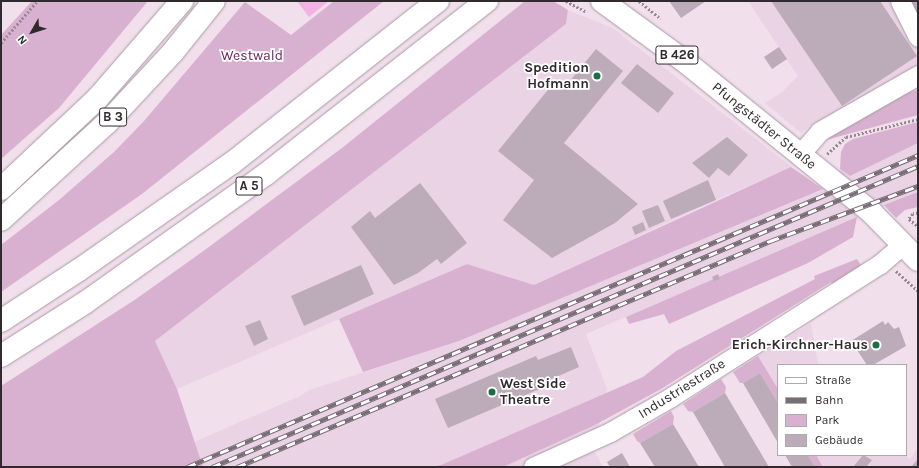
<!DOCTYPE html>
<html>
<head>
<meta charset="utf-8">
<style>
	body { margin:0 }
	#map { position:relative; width:919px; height:468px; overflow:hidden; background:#f1dfec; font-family:Karla,sans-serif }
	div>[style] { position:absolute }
	.built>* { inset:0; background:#ebd3e6 }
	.green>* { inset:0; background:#d9b1d0 }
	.water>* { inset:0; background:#f2b2e4 }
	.building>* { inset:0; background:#bcabb8 }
	.path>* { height:2.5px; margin-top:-1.25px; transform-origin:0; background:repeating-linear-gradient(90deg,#948891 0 2px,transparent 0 4px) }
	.roads { filter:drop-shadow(0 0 1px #a999a5) drop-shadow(0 0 1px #a999a5) }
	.minor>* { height:19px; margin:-9.5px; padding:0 9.5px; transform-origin:9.5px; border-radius:9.5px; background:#fff }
	.major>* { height:22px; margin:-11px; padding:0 11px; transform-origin:11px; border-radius:11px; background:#fff }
	.highway>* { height:22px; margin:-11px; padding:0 11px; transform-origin:11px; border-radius:11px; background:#fff }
	.rail>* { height:4.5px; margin-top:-2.25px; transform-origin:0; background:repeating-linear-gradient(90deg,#fff 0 9px,#786d75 0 18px); box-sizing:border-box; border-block:1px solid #786d75 }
	.dots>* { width:11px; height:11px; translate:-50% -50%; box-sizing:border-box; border:2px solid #fff; border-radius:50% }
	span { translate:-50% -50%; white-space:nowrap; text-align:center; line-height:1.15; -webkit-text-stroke:3.5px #fff; paint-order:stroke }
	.shield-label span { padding:1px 3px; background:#fff; border:1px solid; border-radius:3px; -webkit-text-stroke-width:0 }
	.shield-label { font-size:13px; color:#302a2f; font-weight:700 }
	.park-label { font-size:14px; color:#681f5d }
	.poi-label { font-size:14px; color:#302a2f; font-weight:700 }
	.right { translate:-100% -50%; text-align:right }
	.left { translate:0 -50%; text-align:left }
	.street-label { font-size:14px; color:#302a2f }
	.frame { position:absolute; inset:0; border:2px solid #302a2f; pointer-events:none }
	.legend { position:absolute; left:777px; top:364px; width:130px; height:92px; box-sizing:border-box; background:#fff; border:1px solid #acaaac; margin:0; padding:5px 7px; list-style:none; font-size:12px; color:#302a2f }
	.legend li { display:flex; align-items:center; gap:8px; height:20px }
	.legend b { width:20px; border:1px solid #acaaac }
	.north { position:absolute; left:12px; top:12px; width:40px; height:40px; -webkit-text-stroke:3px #fff; paint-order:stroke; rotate:231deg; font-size:11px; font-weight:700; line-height:16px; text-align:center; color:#302a2f }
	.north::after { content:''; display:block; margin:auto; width:14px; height:18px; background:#302a2f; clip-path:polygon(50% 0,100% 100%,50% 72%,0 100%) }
</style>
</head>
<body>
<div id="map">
	<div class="built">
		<div style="clip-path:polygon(748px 1px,918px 1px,918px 90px,896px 96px,824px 134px,813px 124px,801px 133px,765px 103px,781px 93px,798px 76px)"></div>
		<div style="clip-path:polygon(568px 10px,613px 28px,792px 167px,716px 200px,534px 285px,467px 264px,177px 389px,155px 341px,566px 24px)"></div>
		<div style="clip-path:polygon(918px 143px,918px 192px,586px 334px,607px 389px,594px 451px,603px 467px,203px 467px,194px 442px,300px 396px,309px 390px,459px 341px,823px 189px,840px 169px,850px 176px)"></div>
		<div style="clip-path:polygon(811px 323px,818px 365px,778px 365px,778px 389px,758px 356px)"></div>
		<div style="clip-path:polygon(918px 448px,918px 467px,823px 467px,816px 455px,905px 455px,910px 459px)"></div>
	</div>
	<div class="green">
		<div style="clip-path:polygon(32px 1px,148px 1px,59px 108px,1px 159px,1px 35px)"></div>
		<div style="clip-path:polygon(334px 1px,384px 1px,142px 194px,1px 292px,1px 245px,59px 200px,114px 152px,144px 121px,245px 2px,291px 35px)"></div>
		<div style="clip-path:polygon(525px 1px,553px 1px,568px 10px,566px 24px,155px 341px,177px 389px,203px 467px,1px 467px,1px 386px,136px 299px,202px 252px,342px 148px)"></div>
		<div style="clip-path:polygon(918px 90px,918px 115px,826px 140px,824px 134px,896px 96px)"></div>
		<div style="clip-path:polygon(918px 122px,918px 143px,850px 176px,840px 169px,841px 152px,845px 144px,853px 139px)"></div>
		<div style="clip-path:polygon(791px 167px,823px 189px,459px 341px,363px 372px,339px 319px,467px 264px,534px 285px)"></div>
		<div style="clip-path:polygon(918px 192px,918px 207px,905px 210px,896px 218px,884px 205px)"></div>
		<div style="clip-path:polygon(857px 217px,853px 237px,808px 263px,669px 324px,664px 314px,629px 324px,626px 317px)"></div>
		<div style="clip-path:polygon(857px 259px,862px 267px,834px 286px,831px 282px,661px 389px,595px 425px,503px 467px,432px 467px,441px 465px,643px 377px,676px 351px,815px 279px,814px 276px)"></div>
		<div style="clip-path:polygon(758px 356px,778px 389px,778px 403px,760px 373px,743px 383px,740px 383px,733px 372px)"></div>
		<div style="clip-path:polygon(721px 379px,726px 387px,725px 393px,693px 412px,688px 411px,683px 404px)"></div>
		<div style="clip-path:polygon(671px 411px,674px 417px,673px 424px,640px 443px,637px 441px,633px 434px)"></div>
		<div style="clip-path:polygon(808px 455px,816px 455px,823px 467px,815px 467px)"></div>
	</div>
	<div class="water">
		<div style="clip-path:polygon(297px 1px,329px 1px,309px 17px)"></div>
	</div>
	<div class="building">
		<div style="clip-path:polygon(669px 1px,706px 1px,681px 18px)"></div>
		<div style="clip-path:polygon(771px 1px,880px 1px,917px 56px,842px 106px)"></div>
		<div style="clip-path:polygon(907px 1px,918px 1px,918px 23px)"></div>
		<div style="clip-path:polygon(779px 47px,787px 59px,772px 69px,764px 57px)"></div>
		<div style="clip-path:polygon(596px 49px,623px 71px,564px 143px,638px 204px,615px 223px,552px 258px,503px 220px,534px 180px,498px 151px,556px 80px,565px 87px)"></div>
		<div style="clip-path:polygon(637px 64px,674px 93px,658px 113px,621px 83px)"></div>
		<div style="clip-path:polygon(727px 137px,748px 155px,729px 176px,718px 168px,709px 178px,692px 163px)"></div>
		<div style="clip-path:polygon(708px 180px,716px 200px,671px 219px,663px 201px)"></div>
		<div style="clip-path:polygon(420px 183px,467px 243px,441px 264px,437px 259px,418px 273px,394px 285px,351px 227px,370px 211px,375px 218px)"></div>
		<div style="clip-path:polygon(658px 205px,665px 221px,649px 228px,642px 211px)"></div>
		<div style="clip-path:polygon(643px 222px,646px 230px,635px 235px,632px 227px)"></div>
		<div style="clip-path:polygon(361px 265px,374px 294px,304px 326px,291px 296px)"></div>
		<div style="clip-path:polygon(718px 274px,720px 279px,714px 281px,712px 277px)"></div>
		<div style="clip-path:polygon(260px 320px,268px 339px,254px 346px,245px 326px)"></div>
		<div style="clip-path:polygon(883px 321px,885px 325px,888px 322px,894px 329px,899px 327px,906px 346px,873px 365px,867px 365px,851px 341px)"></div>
		<div style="clip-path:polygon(571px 347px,579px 367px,547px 381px,549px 385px,448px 428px,435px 399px,536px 356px,538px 360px)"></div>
		<div style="clip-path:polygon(760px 373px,778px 403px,778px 443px,743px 383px)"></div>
		<div style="clip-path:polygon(725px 393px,769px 467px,725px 467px,693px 412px)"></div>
		<div style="clip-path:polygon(673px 424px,699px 467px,655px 467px,640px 443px)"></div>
		<div style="clip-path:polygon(622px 453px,630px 467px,610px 467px,607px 462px)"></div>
		<div style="clip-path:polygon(785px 455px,808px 455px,815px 467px,792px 467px)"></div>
		<div style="clip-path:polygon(863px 455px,872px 460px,866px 467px,853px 467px)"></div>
		<div style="clip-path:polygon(918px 459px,918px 467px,911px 467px)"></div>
	</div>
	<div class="path">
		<div style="left:566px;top:1px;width:24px;rotate:28deg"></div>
		<div style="left:639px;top:1px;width:28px;rotate:39deg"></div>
		<div style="left:1px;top:43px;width:55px;rotate:-49.4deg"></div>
		<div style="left:827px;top:154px;width:25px;rotate:-42deg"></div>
		<div style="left:846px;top:137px;width:74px;rotate:-14deg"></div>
		<div style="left:918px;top:213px;width:5px;rotate:169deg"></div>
		<div style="left:913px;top:214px;width:6px;rotate:129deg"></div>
		<div style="left:909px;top:219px;width:11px;rotate:38deg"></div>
		<div style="left:896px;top:271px;width:30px;rotate:42deg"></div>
	</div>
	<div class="roads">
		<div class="minor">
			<div style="left:900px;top:1px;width:40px;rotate:63.4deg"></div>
			<div style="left:800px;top:154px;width:30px;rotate:-49deg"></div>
			<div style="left:820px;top:131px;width:113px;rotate:-29.7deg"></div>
			<div style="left:533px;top:467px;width:85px;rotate:-24.4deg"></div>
			<div style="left:610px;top:432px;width:70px;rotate:-29.8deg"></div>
			<div style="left:671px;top:397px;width:248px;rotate:-32.5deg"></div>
			<div style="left:880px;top:264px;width:30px;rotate:-41deg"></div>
		</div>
		<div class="major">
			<div style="left:602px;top:1px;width:105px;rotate:36.1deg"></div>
			<div style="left:687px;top:63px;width:237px;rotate:39deg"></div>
			<div style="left:871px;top:212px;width:67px;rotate:45.6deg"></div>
			<div style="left:1px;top:189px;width:132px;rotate:-43.2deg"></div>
			<div style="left:97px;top:99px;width:130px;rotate:-49.1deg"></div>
			<div style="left:1px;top:220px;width:144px;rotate:-42.5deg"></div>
			<div style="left:107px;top:123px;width:97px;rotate:-47.1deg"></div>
			<div style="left:173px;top:52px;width:65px;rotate:-51.2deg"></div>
		</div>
		<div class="highway">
			<div style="left:1px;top:321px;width:93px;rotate:-33.2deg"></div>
			<div style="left:79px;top:270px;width:187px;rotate:-35deg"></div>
			<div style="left:232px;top:163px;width:262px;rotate:-38.2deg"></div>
			<div style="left:1px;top:356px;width:101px;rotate:-32.4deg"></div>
			<div style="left:86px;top:302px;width:221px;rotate:-35.4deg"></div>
			<div style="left:266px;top:174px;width:281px;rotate:-38.1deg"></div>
		</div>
	</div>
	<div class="rail">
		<div style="left:187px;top:467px;width:795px;rotate:-23.11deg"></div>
		<div style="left:212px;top:467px;width:767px;rotate:-23.09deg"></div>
		<div style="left:237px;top:467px;width:579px;rotate:-22.98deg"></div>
		<div style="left:770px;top:241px;width:158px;rotate:-20.4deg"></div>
	</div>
	<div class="dots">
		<div style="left:597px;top:76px;background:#1a6e40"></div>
		<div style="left:876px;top:345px;background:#1a6e40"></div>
		<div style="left:492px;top:392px;background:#1a6e40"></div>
	</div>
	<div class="shield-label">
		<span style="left:677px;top:55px">B 426</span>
		<span style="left:113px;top:117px">B 3</span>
		<span style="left:249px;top:186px">A 5</span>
	</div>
	<div class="park-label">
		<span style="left:252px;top:56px">Westwald</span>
	</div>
	<div class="poi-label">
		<span class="right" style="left:589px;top:76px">Spedition<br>Hofmann</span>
		<span class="right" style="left:868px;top:345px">Erich-Kirchner-Haus</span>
		<span class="left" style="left:500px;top:392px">West Side<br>Theatre</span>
	</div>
	<div class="street-label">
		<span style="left:764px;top:126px;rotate:39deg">Pfungstädter Straße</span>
		<span style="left:682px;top:389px;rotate:-32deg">Industriestraße</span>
	</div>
	<div class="frame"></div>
	<ul class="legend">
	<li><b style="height:5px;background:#fff"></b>Straße</li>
	<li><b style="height:5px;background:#786d75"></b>Bahn</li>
	<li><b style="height:11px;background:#d9b1d0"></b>Park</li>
	<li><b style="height:11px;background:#bcabb8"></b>Gebäude</li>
	</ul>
	<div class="north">N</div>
</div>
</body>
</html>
